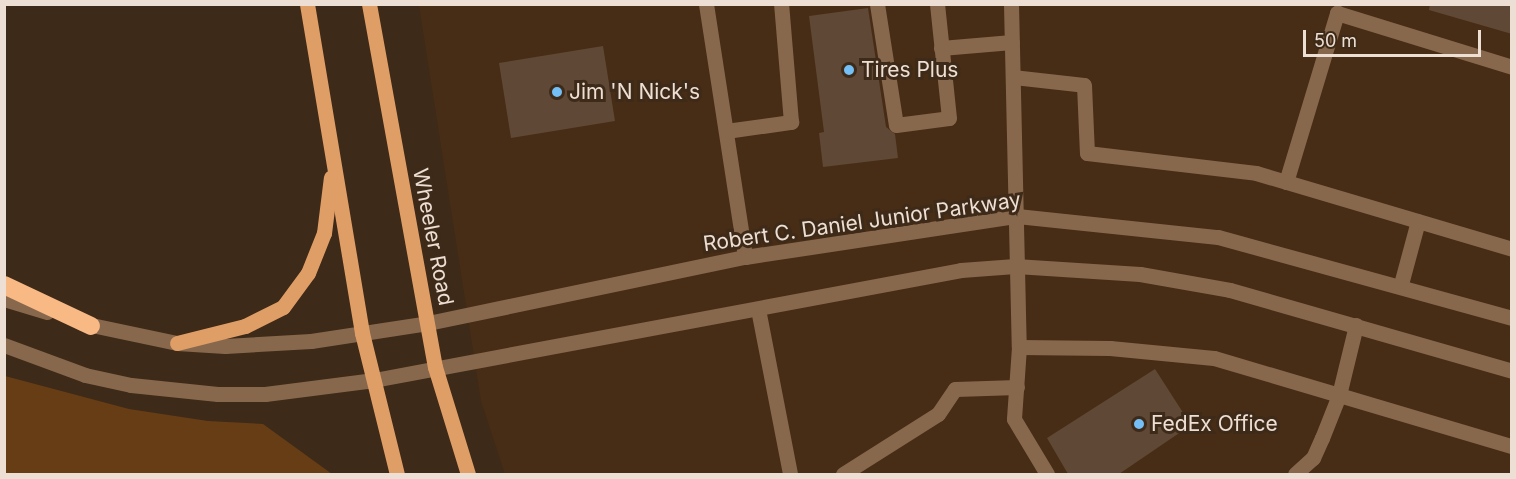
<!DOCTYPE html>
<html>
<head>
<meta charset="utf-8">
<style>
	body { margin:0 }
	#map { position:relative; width:1516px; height:479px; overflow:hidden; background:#3e2a18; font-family:Inter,sans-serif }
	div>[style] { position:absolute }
	.built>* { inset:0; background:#472d16 }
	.green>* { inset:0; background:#673d15 }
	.building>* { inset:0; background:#5f4836 }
	.minor>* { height:15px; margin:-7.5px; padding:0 7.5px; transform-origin:7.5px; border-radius:7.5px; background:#88684d }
	.major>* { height:15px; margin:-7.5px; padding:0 7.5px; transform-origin:7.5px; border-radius:7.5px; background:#e09e67 }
	.highway>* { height:18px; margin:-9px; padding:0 9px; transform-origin:9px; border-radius:9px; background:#f8b984 }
	.dots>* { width:16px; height:16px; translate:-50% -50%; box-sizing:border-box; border:3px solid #3e2a18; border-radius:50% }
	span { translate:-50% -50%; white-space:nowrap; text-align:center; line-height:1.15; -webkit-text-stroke:6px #3e2a18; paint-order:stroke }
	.poi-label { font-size:21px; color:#eddfd4 }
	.left { translate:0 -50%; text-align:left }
	.street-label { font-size:21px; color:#eddfd4 }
	.frame { position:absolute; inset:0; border:6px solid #eddfd4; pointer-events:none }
	.scale { position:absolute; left:1303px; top:30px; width:178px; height:27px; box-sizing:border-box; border:3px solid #eddfd4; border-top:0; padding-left:8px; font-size:18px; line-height:21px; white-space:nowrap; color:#eddfd4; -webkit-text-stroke:4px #3e2a18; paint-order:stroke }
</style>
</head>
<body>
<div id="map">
	<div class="built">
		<div style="clip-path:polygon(419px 5px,1511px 5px,1511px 474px,505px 474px,481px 401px)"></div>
	</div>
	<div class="green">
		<div style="clip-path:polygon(5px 376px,129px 409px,208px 421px,263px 424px,332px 474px,5px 474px)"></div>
	</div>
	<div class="building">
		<div style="clip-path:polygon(1430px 4px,1512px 4px,1512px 34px,1429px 10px)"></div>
		<div style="clip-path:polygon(868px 8px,886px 127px,895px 134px,898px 158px,823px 167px,819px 133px,824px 132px,809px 16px)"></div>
		<div style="clip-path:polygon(603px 46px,615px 121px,511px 138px,499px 63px)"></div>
		<div style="clip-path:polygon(1155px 369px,1191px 425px,1119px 474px,1068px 474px,1047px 438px)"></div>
	</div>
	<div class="minor">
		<div style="left:706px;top:4px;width:256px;rotate:81.2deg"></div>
		<div style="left:877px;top:4px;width:122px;rotate:81.1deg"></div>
		<div style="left:896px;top:125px;width:53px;rotate:-7.5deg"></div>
		<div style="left:949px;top:118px;width:115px;rotate:-96deg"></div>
		<div style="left:1011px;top:4px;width:343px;rotate:88.7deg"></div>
		<div style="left:1019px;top:347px;width:72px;rotate:94deg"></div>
		<div style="left:1014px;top:419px;width:64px;rotate:59deg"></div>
		<div style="left:941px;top:48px;width:71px;rotate:-4.8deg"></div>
		<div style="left:1013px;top:77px;width:71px;rotate:6.4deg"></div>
		<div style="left:1084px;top:85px;width:68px;rotate:87.5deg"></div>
		<div style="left:1087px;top:153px;width:170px;rotate:6.7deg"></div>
		<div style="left:1256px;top:173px;width:267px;rotate:16.5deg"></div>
		<div style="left:726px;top:131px;width:66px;rotate:-7.9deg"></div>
		<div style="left:791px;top:122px;width:118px;rotate:-94.8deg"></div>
		<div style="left:1286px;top:182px;width:177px;rotate:-73.2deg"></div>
		<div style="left:1337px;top:13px;width:183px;rotate:17.1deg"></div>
		<div style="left:1401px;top:284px;width:65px;rotate:-74.9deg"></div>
		<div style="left:4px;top:299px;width:45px;rotate:16.8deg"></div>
		<div style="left:758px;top:309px;width:168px;rotate:79deg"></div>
		<div style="left:82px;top:323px;width:97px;rotate:11.9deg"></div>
		<div style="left:177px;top:343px;width:48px;rotate:3.6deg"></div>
		<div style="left:225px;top:346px;width:86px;rotate:-3.3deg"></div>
		<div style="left:311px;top:341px;width:118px;rotate:-8.7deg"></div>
		<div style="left:428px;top:323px;width:324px;rotate:-11.8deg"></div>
		<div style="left:745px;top:257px;width:275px;rotate:-8.6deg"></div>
		<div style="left:1017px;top:216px;width:202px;rotate:6deg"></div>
		<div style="left:1218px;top:237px;width:305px;rotate:15.4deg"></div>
		<div style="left:4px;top:345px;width:86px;rotate:20.3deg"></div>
		<div style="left:85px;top:375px;width:47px;rotate:12.3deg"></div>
		<div style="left:131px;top:385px;width:87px;rotate:5.9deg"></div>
		<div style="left:218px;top:394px;width:47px"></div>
		<div style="left:265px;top:394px;width:110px;rotate:-7.3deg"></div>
		<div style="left:374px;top:380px;width:597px;rotate:-10.61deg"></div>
		<div style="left:961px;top:270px;width:54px;rotate:-4.2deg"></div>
		<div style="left:1015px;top:266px;width:125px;rotate:3.7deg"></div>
		<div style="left:1140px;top:274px;width:91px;rotate:10.1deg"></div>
		<div style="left:1230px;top:290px;width:293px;rotate:16deg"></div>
		<div style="left:1019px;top:347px;width:91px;rotate:0.6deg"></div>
		<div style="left:1110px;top:348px;width:104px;rotate:5.5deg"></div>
		<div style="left:1214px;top:358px;width:311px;rotate:16.5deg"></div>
		<div style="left:843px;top:474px;width:112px;rotate:-32.3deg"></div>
		<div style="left:938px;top:414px;width:30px;rotate:-56deg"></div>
		<div style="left:955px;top:389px;width:62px;rotate:-1.8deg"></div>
		<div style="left:1295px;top:474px;width:24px;rotate:-42deg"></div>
		<div style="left:1313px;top:458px;width:22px;rotate:-66deg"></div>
		<div style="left:1322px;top:438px;width:46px;rotate:-68.4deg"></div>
		<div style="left:1339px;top:395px;width:72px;rotate:-76.3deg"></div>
	</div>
	<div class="major">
		<div style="left:307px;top:4px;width:334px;rotate:80.5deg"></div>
		<div style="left:362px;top:333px;width:145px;rotate:76.1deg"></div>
		<div style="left:369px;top:4px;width:369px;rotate:79.7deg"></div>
		<div style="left:435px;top:367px;width:112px;rotate:72.9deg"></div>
		<div style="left:177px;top:343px;width:70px;rotate:-14deg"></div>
		<div style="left:245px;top:326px;width:42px;rotate:-26.6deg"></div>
		<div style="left:283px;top:307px;width:42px;rotate:-53.7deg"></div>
		<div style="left:308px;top:273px;width:43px;rotate:-68.2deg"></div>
		<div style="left:324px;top:233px;width:56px;rotate:-82.9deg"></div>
	</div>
	<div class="highway">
		<div style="left:4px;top:285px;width:96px;rotate:25.2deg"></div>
	</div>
	<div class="dots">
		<div style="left:849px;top:70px;background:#74c0f6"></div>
		<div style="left:557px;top:92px;background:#74c0f6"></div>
		<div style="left:1139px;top:424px;background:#74c0f6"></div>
	</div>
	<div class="poi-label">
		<span class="left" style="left:861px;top:70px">Tires Plus</span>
		<span class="left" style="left:569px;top:92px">Jim 'N Nick's</span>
		<span class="left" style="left:1151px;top:424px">FedEx Office</span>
	</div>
	<div class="street-label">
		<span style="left:862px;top:222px;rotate:-8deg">Robert C. Daniel Junior Parkway</span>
		<span style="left:433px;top:237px;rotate:79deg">Wheeler Road</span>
	</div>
	<div class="frame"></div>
	<div class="scale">50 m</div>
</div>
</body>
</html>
